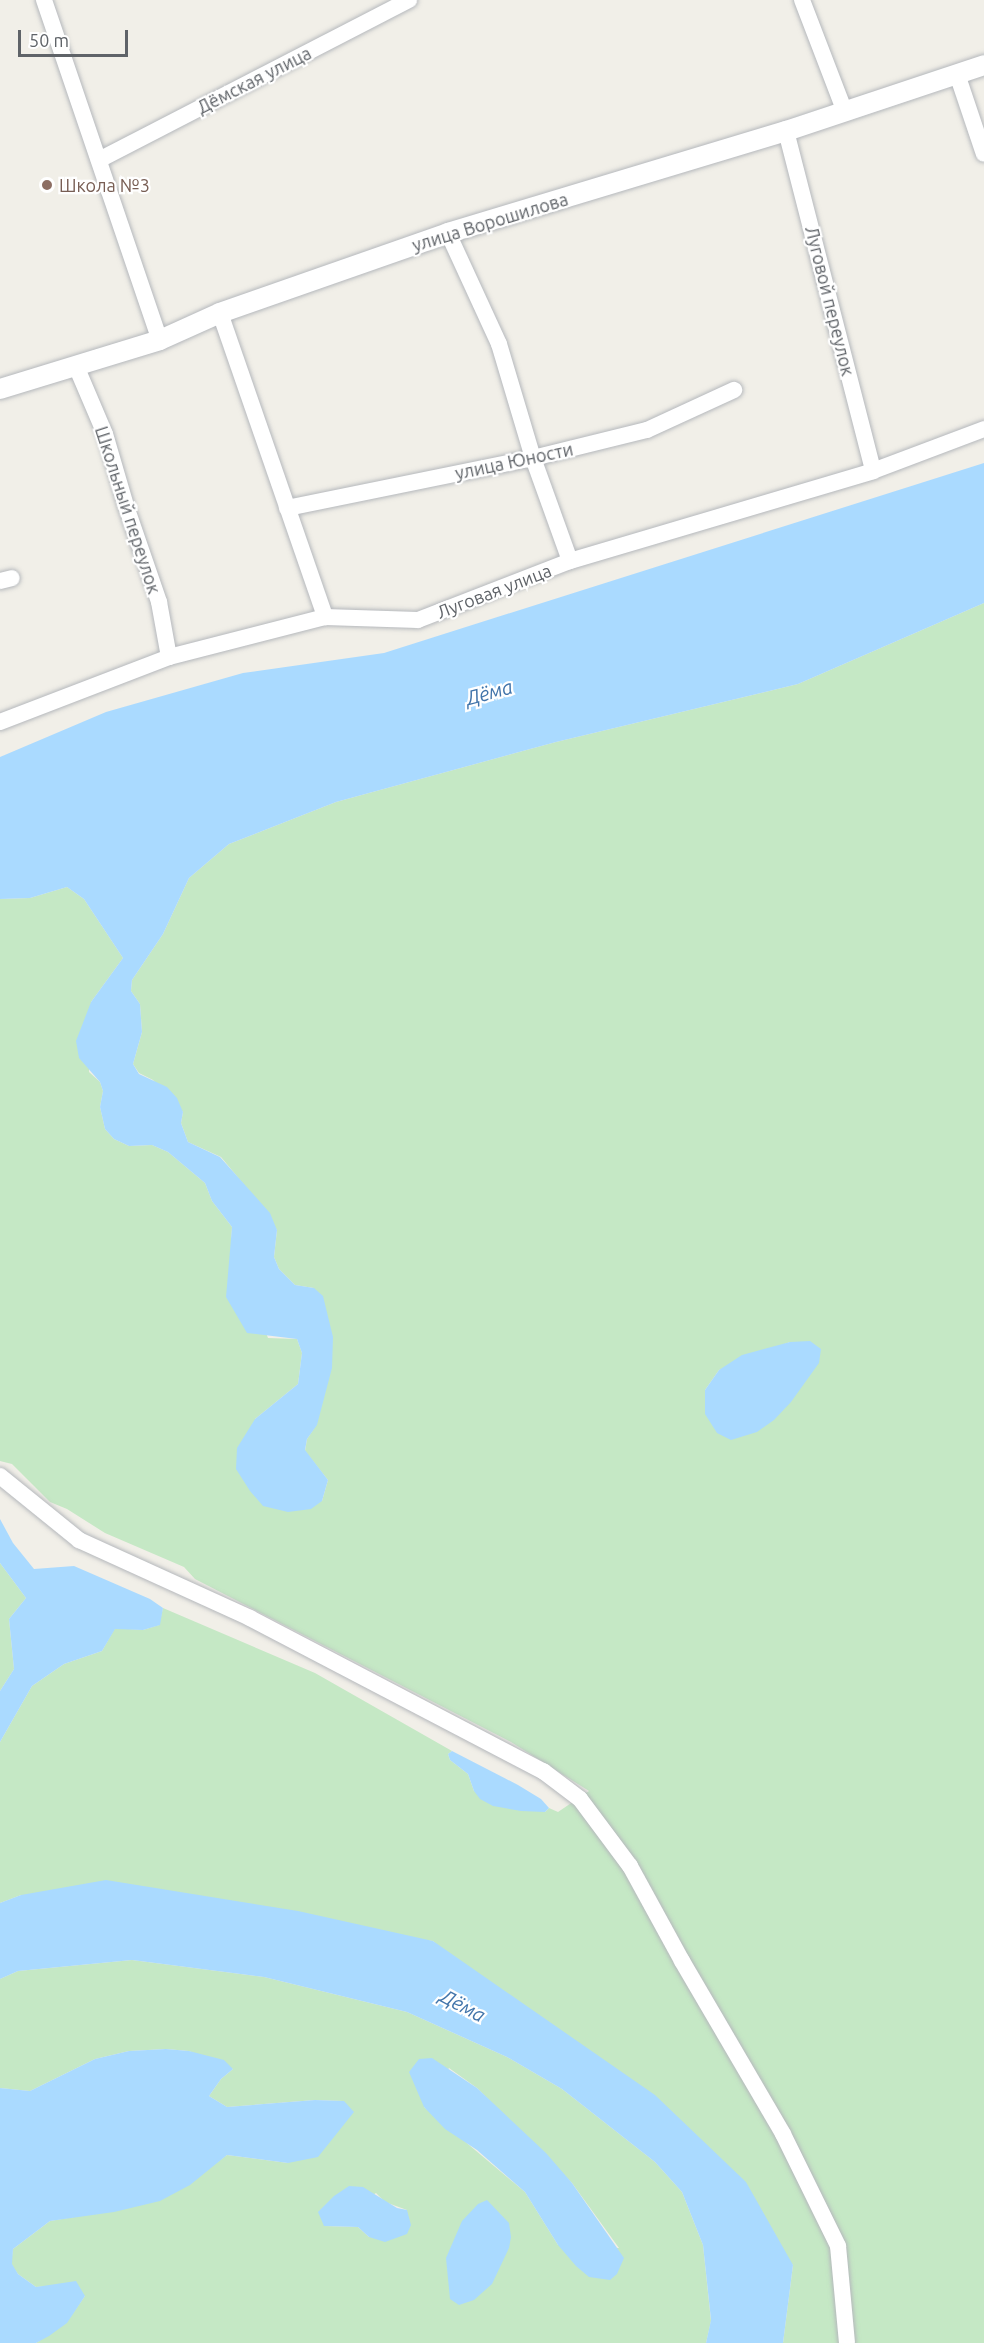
<!DOCTYPE html>
<html>
<head>
<meta charset="utf-8">
<style>
	body { margin:0 }
	#map { position:relative; width:984px; height:2343px; overflow:hidden; background:#f1efe8; font-family:Ubuntu,sans-serif }
	div>[style] { position:absolute }
	.green>* { inset:0; background:#c5e8c5 }
	.water>* { inset:0; background:#aadaff }
	.roads { filter:drop-shadow(0 0 2px #b5b8bc) drop-shadow(0 0 2px #b5b8bc) }
	.minor>* { height:16px; margin:-8px; padding:0 8px; transform-origin:8px; border-radius:8px; background:#fff }
	.tertiary>* { height:20px; margin:-10px; padding:0 10px; transform-origin:10px; border-radius:10px; background:#fff }
	.dots>* { width:16px; height:16px; translate:-50% -50%; box-sizing:border-box; border:3px solid #fff; border-radius:50% }
	span { translate:-50% -50%; white-space:nowrap; text-align:center; line-height:1.15; -webkit-text-stroke:4.5px #fff; paint-order:stroke }
	.street-label { font-size:18px; color:#5f6368 }
	.education-label { font-size:18px; color:#785e54 }
	.left { translate:0 -50%; text-align:left }
	.water-label { font-size:20px; color:#4174aa; font-style:italic }
	.scale { position:absolute; left:18px; top:30px; width:110px; height:27px; box-sizing:border-box; border:3px solid #5f6368; border-top:0; padding-left:8px; font-size:18px; line-height:21px; white-space:nowrap; color:#5f6368; -webkit-text-stroke:4px #fff; paint-order:stroke }
</style>
</head>
<body>
<div id="map">
	<div class="green">
		<div style="clip-path:polygon(evenodd,984px 603px,984px 2343px,783px 2343px,793px 2265px,433px 1941px,21px 1895px,0 1903px,0 1742px,32px 1686px,64px 1664px,102px 1651px,115px 1628px,143px 1630px,159px 1625px,163px 1608px,315px 1673px,452px 1751px,448px 1754px,450px 1760px,468px 1774px,474px 1791px,545px 1812px,549px 1808px,558px 1812px,589px 1791px,511px 1742px,195px 1579px,184px 1567px,105px 1533px,67px 1509px,50px 1502px,12px 1464px,0 1461px,0 899px,30px 898px,67px 887px,84px 899px,123px 958px,91px 1002px,89px 1072px,100px 1082px,103px 1091px,100px 1107px,105px 1129px,114px 1139px,129px 1146px,152px 1145px,168px 1152px,205px 1183px,212px 1201px,232px 1227px,231px 1242px,268px 1338px,297px 1339px,302px 1353px,298px 1384px,255px 1419px,322px 1501px,328px 1480px,305px 1451px,307px 1439px,317px 1424px,314px 1288px,295px 1285px,279px 1269px,274px 1257px,277px 1230px,255px 1198px,221px 1157px,188px 1142px,181px 1123px,183px 1112px,153px 1080px,139px 1073px,133px 1064px,142px 1032px,140px 1004px,131px 991px,132px 980px,163px 934px,189px 878px,229px 844px,336px 802px,556px 742px,798px 684px,984px 603px,790px 1342px,705px 1414px,705px 1390px,719px 1370px,790px 1342px)"></div>
		<div style="clip-path:polygon(0 1563px,26px 1598px,9px 1619px,14px 1669px,0 1691px)"></div>
		<div style="clip-path:polygon(evenodd,132px 1960px,264px 1977px,407px 2012px,507px 2057px,562px 2089px,655px 2162px,682px 2192px,703px 2245px,711px 2321px,706px 2343px,36px 2343px,66px 2323px,85px 2296px,49px 2286px,36px 2287px,18px 2274px,11px 2264px,13px 2249px,50px 2221px,74px 2217px,212px 2166px,227px 2155px,288px 2163px,343px 2101px,315px 2100px,227px 2107px,209px 2096px,221px 2079px,233px 2069px,189px 2051px,166px 2049px,129px 2051px,95px 2059px,30px 2091px,0 2088px,0 1979px,18px 1971px,132px 1960px,449px 2068px,477px 2088px,572px 2183px,619px 2248px,558px 2245px,525px 2192px,424px 2107px,449px 2068px,132px 1960px,376px 2193px,385px 2202px,407px 2210px,369px 2237px,358px 2227px,324px 2226px,376px 2193px)"></div>
	</div>
	<div class="water">
		<div style="clip-path:polygon(984px 463px,984px 603px,798px 684px,556px 742px,336px 802px,229px 844px,189px 878px,163px 934px,132px 980px,131px 991px,140px 1004px,142px 1032px,133px 1064px,139px 1074px,167px 1087px,177px 1098px,183px 1112px,181px 1123px,188px 1142px,220px 1157px,270px 1213px,277px 1230px,274px 1257px,279px 1269px,295px 1285px,314px 1288px,323px 1296px,333px 1337px,332px 1368px,317px 1425px,307px 1439px,305px 1450px,328px 1480px,322px 1501px,311px 1509px,288px 1512px,263px 1506px,250px 1491px,236px 1469px,237px 1448px,255px 1419px,298px 1384px,302px 1353px,297px 1339px,247px 1333px,226px 1297px,232px 1227px,212px 1201px,205px 1183px,168px 1152px,152px 1145px,129px 1146px,114px 1139px,105px 1129px,100px 1107px,103px 1091px,100px 1082px,79px 1058px,76px 1041px,91px 1002px,123px 958px,84px 899px,67px 887px,30px 898px,0 899px,0 757px,106px 712px,243px 673px,384px 653px)"></div>
		<div style="clip-path:polygon(810px 1341px,821px 1349px,819px 1363px,791px 1402px,774px 1420px,757px 1432px,731px 1440px,717px 1433px,705px 1414px,705px 1390px,719px 1370px,742px 1355px,790px 1342px)"></div>
		<div style="clip-path:polygon(0 1519px,13px 1543px,34px 1569px,74px 1566px,150px 1599px,163px 1608px,160px 1625px,143px 1630px,115px 1629px,102px 1651px,64px 1664px,32px 1686px,0 1742px,0 1691px,14px 1669px,9px 1619px,26px 1598px,0 1563px)"></div>
		<div style="clip-path:polygon(452px 1751px,518px 1785px,541px 1799px,549px 1808px,545px 1812px,521px 1811px,493px 1806px,480px 1799px,474px 1791px,468px 1774px,450px 1760px,448px 1754px)"></div>
		<div style="clip-path:polygon(106px 1880px,298px 1911px,433px 1941px,655px 2095px,746px 2182px,793px 2265px,783px 2343px,706px 2343px,711px 2320px,703px 2245px,682px 2192px,655px 2162px,562px 2089px,507px 2057px,407px 2012px,264px 1977px,132px 1960px,18px 1971px,0 1979px,0 1903px,21px 1895px)"></div>
		<div style="clip-path:polygon(166px 2049px,189px 2051px,224px 2060px,233px 2069px,221px 2079px,209px 2096px,227px 2107px,315px 2100px,344px 2101px,354px 2112px,318px 2157px,288px 2163px,227px 2155px,190px 2185px,160px 2201px,114px 2212px,50px 2221px,13px 2249px,12px 2264px,18px 2274px,36px 2287px,76px 2281px,85px 2296px,67px 2323px,49px 2336px,36px 2343px,0 2343px,0 2088px,30px 2091px,95px 2059px,129px 2051px)"></div>
		<div style="clip-path:polygon(432px 2058px,477px 2088px,546px 2153px,572px 2183px,624px 2258px,617px 2274px,610px 2280px,589px 2277px,576px 2266px,558px 2245px,525px 2192px,477px 2150px,445px 2129px,424px 2107px,409px 2072px,419px 2059px)"></div>
		<div style="clip-path:polygon(349px 2186px,363px 2187px,397px 2208px,407px 2210px,411px 2225px,407px 2234px,385px 2242px,369px 2237px,358px 2227px,324px 2226px,318px 2212px,334px 2196px)"></div>
		<div style="clip-path:polygon(487px 2200px,509px 2223px,511px 2237px,509px 2248px,492px 2284px,474px 2300px,459px 2305px,450px 2299px,446px 2258px,462px 2221px,478px 2204px)"></div>
	</div>
	<div class="roads">
		<div class="minor">
			<div style="left:44px;top:0;width:359px;rotate:71.2deg"></div>
			<div style="left:802px;top:0;width:120px;rotate:69deg"></div>
			<div style="left:957px;top:74px;width:84px;rotate:71.4deg"></div>
			<div style="left:786px;top:131px;width:351px;rotate:75.6deg"></div>
			<div style="left:99px;top:160px;width:349px;rotate:-27.3deg"></div>
			<div style="left:448px;top:233px;width:122px;rotate:65.3deg"></div>
			<div style="left:499px;top:344px;width:119px;rotate:73.4deg"></div>
			<div style="left:533px;top:458px;width:109px;rotate:70.2deg"></div>
			<div style="left:220px;top:313px;width:322px;rotate:70.9deg"></div>
			<div style="left:76px;top:366px;width:74px;rotate:66.9deg"></div>
			<div style="left:105px;top:434px;width:75px;rotate:73.7deg"></div>
			<div style="left:126px;top:506px;width:102px;rotate:71deg"></div>
			<div style="left:159px;top:602px;width:56px;rotate:79.7deg"></div>
			<div style="left:287px;top:508px;width:251px;rotate:-11.5deg"></div>
			<div style="left:533px;top:458px;width:117px;rotate:-13.8deg"></div>
			<div style="left:647px;top:430px;width:96px;rotate:-24.7deg"></div>
			<div style="left:0;top:581px;width:12px;rotate:-14deg"></div>
			<div style="left:0;top:722px;width:181px;rotate:-21deg"></div>
			<div style="left:169px;top:657px;width:161px;rotate:-14.4deg"></div>
			<div style="left:325px;top:617px;width:93px;rotate:1.8deg"></div>
			<div style="left:418px;top:620px;width:163px;rotate:-21.2deg"></div>
			<div style="left:570px;top:561px;width:316px;rotate:-16.5deg"></div>
			<div style="left:873px;top:471px;width:119px;rotate:-20.7deg"></div>
			<div style="left:0;top:1476px;width:102px;rotate:39deg"></div>
			<div style="left:79px;top:1540px;width:188px;rotate:24.5deg"></div>
			<div style="left:250px;top:1618px;width:331px;rotate:27.6deg"></div>
			<div style="left:543px;top:1771px;width:46px;rotate:37.1deg"></div>
			<div style="left:580px;top:1799px;width:84px;rotate:53.3deg"></div>
			<div style="left:630px;top:1866px;width:108px;rotate:61.3deg"></div>
			<div style="left:682px;top:1961px;width:200px;rotate:59.7deg"></div>
			<div style="left:783px;top:2134px;width:125px;rotate:63.8deg"></div>
			<div style="left:838px;top:2246px;width:97px;rotate:84.7deg"></div>
		</div>
		<div class="tertiary">
			<div style="left:0;top:389px;width:167px;rotate:-17deg"></div>
			<div style="left:160px;top:340px;width:66px;rotate:-24.2deg"></div>
			<div style="left:220px;top:313px;width:242px;rotate:-19.3deg"></div>
			<div style="left:448px;top:233px;width:353px;rotate:-16.8deg"></div>
			<div style="left:786px;top:131px;width:209px;rotate:-18.4deg"></div>
		</div>
	</div>
	<div class="dots">
		<div style="left:47px;top:185px;background:#8d6e63"></div>
	</div>
	<div class="street-label">
		<span style="left:254px;top:80px;rotate:-27deg">Дёмская улица</span>
		<span style="left:490px;top:222px;rotate:-17deg">улица Ворошилова</span>
		<span style="left:830px;top:301px;rotate:76deg">Луговой переулок</span>
		<span style="left:514px;top:461px;rotate:-12deg">улица Юности</span>
		<span style="left:128px;top:510px;rotate:72deg">Школьный переулок</span>
		<span style="left:494px;top:591px;rotate:-21deg">Луговая улица</span>
	</div>
	<div class="education-label">
		<span class="left" style="left:59px;top:185px">Школа №3</span>
	</div>
	<div class="water-label">
		<span style="left:489px;top:692px;rotate:-15deg">Дёма</span>
		<span style="left:463px;top:2005px;rotate:28deg">Дёма</span>
	</div>
	<div class="scale">50 m</div>
</div>
</body>
</html>
